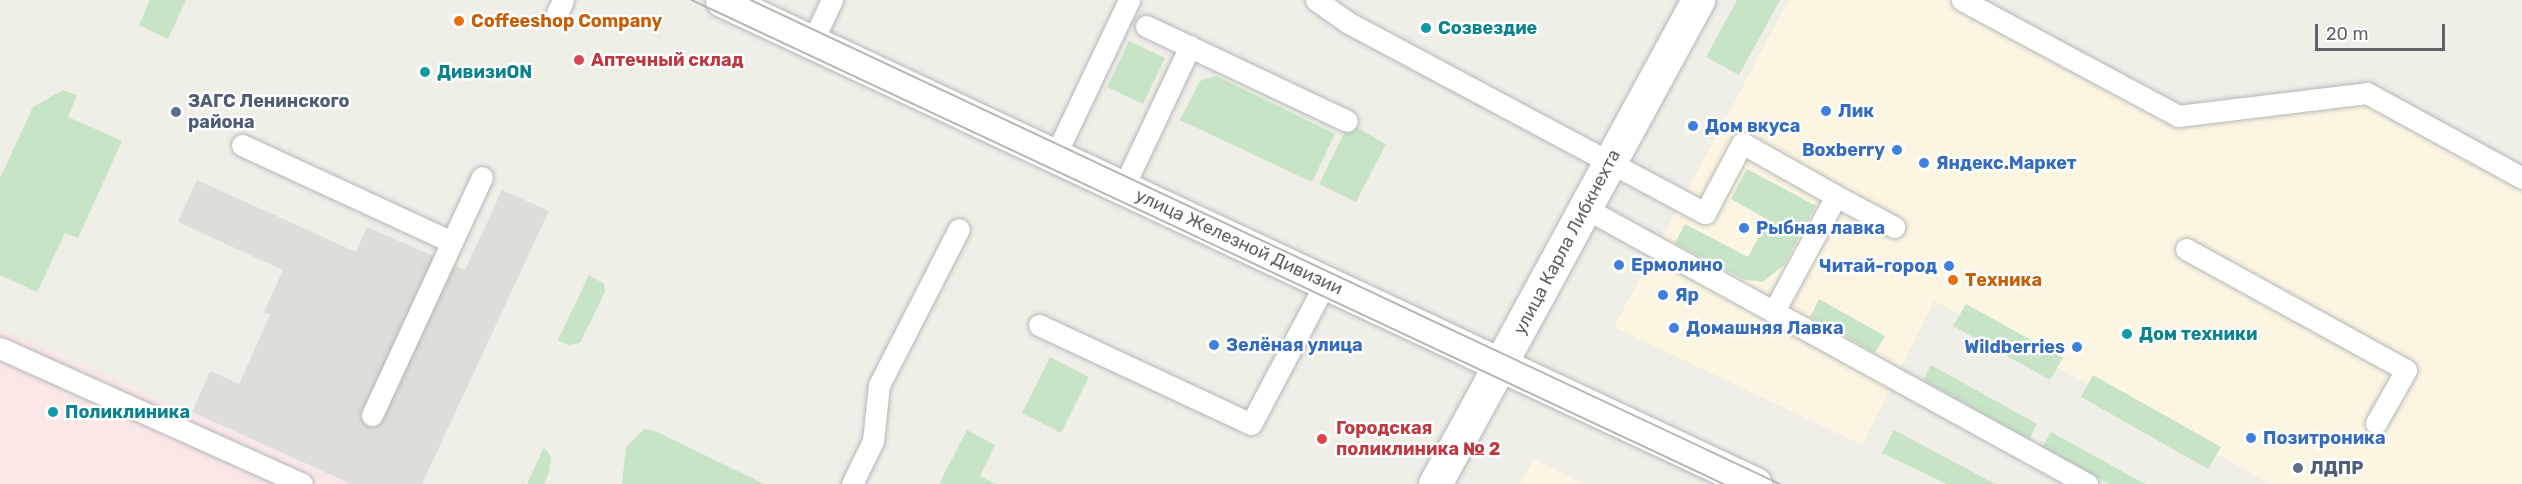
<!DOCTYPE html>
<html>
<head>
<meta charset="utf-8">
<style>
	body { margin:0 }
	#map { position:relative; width:2522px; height:484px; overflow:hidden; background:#efeee7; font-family:Rubik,sans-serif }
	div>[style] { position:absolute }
	.commercial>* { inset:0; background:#fbf5e1 }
	.industrial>* { inset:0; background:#deddd9 }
	.medical>* { inset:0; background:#fae8e6 }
	.green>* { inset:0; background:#c7e4c7 }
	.roads { filter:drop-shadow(0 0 2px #b4b7ba) drop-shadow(0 0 2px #b4b7ba) }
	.lane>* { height:21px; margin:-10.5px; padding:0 10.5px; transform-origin:10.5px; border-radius:10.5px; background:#fff }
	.street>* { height:33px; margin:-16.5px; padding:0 16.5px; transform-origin:16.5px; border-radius:16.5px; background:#fff }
	.secondary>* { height:33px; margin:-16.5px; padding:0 16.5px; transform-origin:16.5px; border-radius:16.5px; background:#fff }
	.tram>* { height:1.5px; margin:-0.75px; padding:0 0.75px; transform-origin:0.75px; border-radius:0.75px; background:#b5b6b6 }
	.dots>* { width:16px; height:16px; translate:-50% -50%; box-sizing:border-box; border:3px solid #fff; border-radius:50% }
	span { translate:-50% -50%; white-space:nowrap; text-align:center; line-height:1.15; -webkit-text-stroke:5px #fff; paint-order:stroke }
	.food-label { font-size:18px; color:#c56008; font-weight:700 }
	.left { translate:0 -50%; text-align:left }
	.culture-label { font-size:18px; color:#0d838f; font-weight:700 }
	.health-label { font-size:18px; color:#be3a42; font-weight:700 }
	.service-label { font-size:18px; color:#4e5e75; font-weight:700 }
	.shop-label { font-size:18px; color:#366cbe; font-weight:700 }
	.right { translate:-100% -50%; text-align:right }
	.street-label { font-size:18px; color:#5f6266 }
	.scale { position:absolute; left:2315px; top:24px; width:130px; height:27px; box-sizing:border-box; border:3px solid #5f6266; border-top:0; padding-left:8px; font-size:18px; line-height:21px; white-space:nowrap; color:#5f6266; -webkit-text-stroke:4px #fff; paint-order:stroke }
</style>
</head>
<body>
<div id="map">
	<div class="commercial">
		<div style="clip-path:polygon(1789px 0,1962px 0,2178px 116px,2351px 95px,2522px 178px,2522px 484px,2271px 484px,1934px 301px,1862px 445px,1614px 327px)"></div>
		<div style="clip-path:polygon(1534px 459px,1584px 484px,1520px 484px)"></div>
	</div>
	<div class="industrial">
		<div style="clip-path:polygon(197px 180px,356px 252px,367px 227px,465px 270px,502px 190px,549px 211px,422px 484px,351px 484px,192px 412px,210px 371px,239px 384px,270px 315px,264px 312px,283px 270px,178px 222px)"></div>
	</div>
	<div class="medical">
		<div style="clip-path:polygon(0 328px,349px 484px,0 484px)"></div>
	</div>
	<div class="green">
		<div style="clip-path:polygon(150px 0,186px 0,168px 39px,139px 25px)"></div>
		<div style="clip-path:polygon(1737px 0,1780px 0,1739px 75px,1706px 57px)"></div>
		<div style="clip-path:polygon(1129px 41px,1165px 58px,1143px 104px,1107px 87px)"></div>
		<div style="clip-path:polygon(1216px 76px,1335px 134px,1312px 182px,1180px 120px,1200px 81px)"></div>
		<div style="clip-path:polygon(63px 90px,77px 95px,68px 117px,122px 141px,78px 238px,65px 233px,37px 292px,0 275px,0 178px,33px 107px)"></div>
		<div style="clip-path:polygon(1349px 123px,1386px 144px,1356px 202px,1319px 184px)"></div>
		<div style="clip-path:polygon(1747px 169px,1816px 206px,1784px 265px,1763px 282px,1742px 279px,1675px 243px,1685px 224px,1748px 257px,1768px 220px,1731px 199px)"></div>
		<div style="clip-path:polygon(589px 275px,604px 284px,605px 292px,580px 343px,568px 345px,558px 340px)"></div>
		<div style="clip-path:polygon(1819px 299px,1885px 336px,1875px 353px,1810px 317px)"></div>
		<div style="clip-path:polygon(1966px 304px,2063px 358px,2050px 380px,1953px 326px)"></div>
		<div style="clip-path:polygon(1050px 357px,1089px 377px,1061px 433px,1022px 413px)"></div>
		<div style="clip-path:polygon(1931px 365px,2037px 424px,2029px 439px,1923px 380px)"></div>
		<div style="clip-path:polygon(2093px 375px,2221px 447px,2208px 469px,2081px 397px)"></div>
		<div style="clip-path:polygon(644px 429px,655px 431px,764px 484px,622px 484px,626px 447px)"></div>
		<div style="clip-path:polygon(967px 430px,995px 445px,980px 476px,995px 484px,939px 484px)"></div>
		<div style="clip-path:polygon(1894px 430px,1995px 484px,1947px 484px,1882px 453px)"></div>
		<div style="clip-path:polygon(2051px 432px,2145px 484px,2109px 484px,2042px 447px)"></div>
		<div style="clip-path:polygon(544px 447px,551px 457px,549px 473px,544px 484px,527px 484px)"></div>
	</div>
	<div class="roads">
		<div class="lane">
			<div style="left:1316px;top:0;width:38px;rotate:35deg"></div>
			<div style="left:1347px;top:22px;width:406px;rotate:28.1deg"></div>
			<div style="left:1705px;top:213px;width:79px;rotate:-62.1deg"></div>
			<div style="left:1742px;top:143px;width:108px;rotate:29.4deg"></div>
			<div style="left:1836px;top:196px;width:131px;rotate:118.3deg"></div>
			<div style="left:1962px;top:0;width:245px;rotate:28.2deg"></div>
			<div style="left:2178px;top:116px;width:190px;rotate:-6.9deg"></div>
			<div style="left:2367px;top:93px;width:177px;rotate:28.7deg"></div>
			<div style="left:557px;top:13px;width:14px;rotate:-65deg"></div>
			<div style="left:1146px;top:26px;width:222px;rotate:25.3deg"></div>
			<div style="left:812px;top:42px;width:47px;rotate:-64.5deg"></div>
			<div style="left:242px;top:145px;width:231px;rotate:24.8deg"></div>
			<div style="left:1055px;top:156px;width:173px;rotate:-64.6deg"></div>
			<div style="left:1123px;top:188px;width:157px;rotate:-64.7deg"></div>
			<div style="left:1836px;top:196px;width:66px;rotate:28.1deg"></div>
			<div style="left:1585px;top:208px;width:573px;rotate:28.8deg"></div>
			<div style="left:2186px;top:249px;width:251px;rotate:28.8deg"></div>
			<div style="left:2406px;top:370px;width:61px;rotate:119.5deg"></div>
			<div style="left:1039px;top:325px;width:234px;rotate:25deg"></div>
			<div style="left:1251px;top:424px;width:161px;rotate:-62.2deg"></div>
			<div style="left:0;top:348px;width:331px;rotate:24.2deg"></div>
			<div style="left:372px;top:415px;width:262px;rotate:-65.2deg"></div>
			<div style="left:852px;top:484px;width:48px;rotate:-64deg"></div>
			<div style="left:873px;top:441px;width:56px;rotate:-83.9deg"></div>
			<div style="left:879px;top:385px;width:175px;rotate:-62.9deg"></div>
		</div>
		<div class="street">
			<div style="left:1435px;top:484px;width:551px;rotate:-61.48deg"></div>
		</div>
		<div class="secondary">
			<div style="left:722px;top:0;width:1141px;rotate:25.1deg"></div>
		</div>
	</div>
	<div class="tram">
		<div style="left:692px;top:0;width:1140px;rotate:25.13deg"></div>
		<div style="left:751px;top:0;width:1137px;rotate:25.19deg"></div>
	</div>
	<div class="dots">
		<div style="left:459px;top:21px;background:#e8710a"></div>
		<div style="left:1426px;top:28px;background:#0f9aa8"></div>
		<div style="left:579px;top:60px;background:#e0444e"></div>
		<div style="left:425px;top:72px;background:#0f9aa8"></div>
		<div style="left:1826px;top:111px;background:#3f7fe0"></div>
		<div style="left:176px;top:112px;background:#5c6f8a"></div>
		<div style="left:1693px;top:126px;background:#3f7fe0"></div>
		<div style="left:1897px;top:150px;background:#3f7fe0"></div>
		<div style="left:1924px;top:163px;background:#3f7fe0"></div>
		<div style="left:1744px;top:228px;background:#3f7fe0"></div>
		<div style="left:1619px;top:265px;background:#3f7fe0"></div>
		<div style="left:1949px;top:266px;background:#3f7fe0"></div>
		<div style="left:1953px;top:280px;background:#e8710a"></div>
		<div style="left:1663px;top:295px;background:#3f7fe0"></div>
		<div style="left:1674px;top:328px;background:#3f7fe0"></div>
		<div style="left:2127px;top:334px;background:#0f9aa8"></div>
		<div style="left:1214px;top:345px;background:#3f7fe0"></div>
		<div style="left:2077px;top:347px;background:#3f7fe0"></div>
		<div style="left:53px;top:412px;background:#0f9aa8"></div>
		<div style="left:2251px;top:438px;background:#3f7fe0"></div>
		<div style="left:1322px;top:439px;background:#e0444e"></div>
		<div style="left:2298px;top:468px;background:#5c6f8a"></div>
	</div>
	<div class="food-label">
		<span class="left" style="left:471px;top:21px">Coffeeshop Company</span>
		<span class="left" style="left:1965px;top:280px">Техника</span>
	</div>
	<div class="culture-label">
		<span class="left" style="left:1438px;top:28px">Созвездие</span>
		<span class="left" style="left:437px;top:72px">ДивизиON</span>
		<span class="left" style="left:2139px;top:334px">Дом техники</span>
		<span class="left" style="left:65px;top:412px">Поликлиника</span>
	</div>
	<div class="health-label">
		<span class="left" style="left:591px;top:60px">Аптечный склад</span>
		<span class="left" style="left:1336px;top:439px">Городская<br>поликлиника № 2</span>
	</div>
	<div class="service-label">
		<span class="left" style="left:188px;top:112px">ЗАГС Ленинского<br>района</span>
		<span class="left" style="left:2310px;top:468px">ЛДПР</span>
	</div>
	<div class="shop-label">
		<span class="left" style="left:1838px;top:111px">Лик</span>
		<span class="left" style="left:1705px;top:126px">Дом вкуса</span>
		<span class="right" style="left:1885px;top:150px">Boxberry</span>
		<span class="left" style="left:1936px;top:163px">Яндекс.Маркет</span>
		<span class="left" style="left:1756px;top:228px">Рыбная лавка</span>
		<span class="left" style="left:1631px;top:265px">Ермолино</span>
		<span class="right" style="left:1937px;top:266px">Читай-город</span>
		<span class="left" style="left:1675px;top:295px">Яр</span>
		<span class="left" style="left:1686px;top:328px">Домашняя Лавка</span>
		<span class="left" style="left:1226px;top:345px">Зелёная улица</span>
		<span class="right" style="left:2065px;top:347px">Wildberries</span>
		<span class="left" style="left:2263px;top:438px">Позитроника</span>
	</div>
	<div class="street-label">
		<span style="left:1239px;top:242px;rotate:25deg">улица Железной Дивизии</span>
		<span style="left:1567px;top:242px;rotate:-62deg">улица Карла Либкнехта</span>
	</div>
	<div class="scale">20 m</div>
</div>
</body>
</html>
